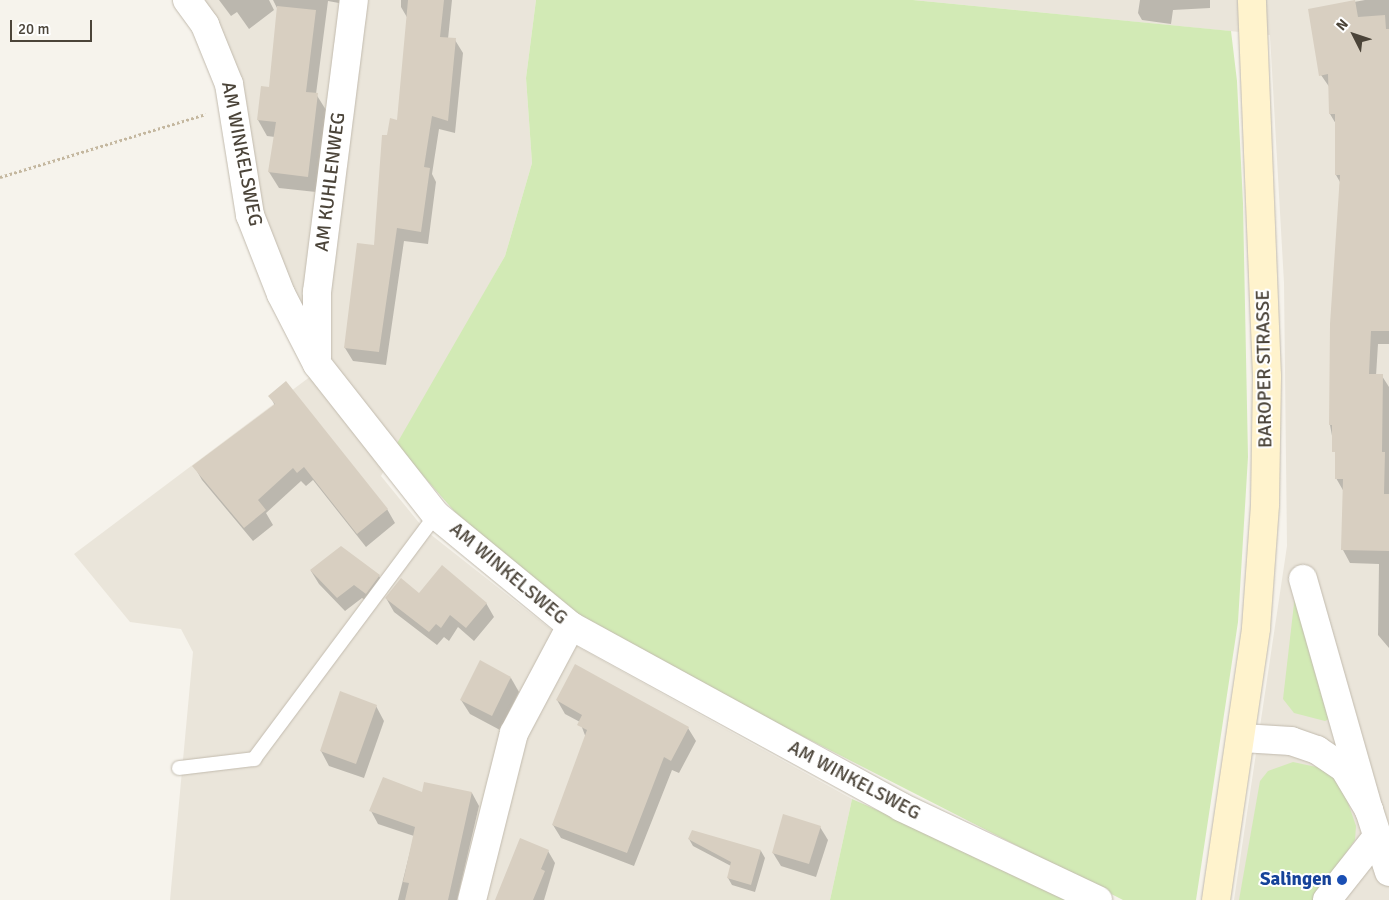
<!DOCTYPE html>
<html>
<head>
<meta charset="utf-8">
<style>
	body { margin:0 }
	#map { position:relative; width:1389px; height:900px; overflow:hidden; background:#f6f3ec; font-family:Signika,sans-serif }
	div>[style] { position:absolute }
	.residential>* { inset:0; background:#eae5da }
	.green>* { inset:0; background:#d2eab5 }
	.shadow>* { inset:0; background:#0003 }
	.building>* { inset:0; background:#d8cfc1 }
	.path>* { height:3px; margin-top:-1.5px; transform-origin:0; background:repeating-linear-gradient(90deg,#c4b79f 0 2.5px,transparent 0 5px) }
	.roads { filter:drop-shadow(0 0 1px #c2bbae) drop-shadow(0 0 1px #c2bbae) }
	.lane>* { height:14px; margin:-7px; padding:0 7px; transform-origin:7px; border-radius:7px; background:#fff }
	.street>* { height:28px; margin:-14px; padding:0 14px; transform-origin:14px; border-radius:14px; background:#fff }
	.secondary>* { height:28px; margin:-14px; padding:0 14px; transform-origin:14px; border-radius:14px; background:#fff3cd }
	.dots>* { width:14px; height:14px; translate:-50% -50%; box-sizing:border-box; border:2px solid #fff; border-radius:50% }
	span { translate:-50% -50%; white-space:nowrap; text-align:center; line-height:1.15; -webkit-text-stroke:4px #fff; paint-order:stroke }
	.street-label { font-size:19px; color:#4b4439 }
	.transit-label { font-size:19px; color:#164399; font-weight:700 }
	.right { translate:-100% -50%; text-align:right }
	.north { position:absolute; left:1329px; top:10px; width:50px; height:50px; -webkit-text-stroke:4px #fff; paint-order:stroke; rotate:311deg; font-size:14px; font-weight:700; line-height:20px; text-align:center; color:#4b4439 }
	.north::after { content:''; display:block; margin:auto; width:18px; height:22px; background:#4b4439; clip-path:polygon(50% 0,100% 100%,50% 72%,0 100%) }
	.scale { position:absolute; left:10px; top:20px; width:82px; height:22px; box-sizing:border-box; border:2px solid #4b4439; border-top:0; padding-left:6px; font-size:15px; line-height:18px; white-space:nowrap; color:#4b4439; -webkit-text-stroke:4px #fff; paint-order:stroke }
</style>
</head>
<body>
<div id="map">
	<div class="residential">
		<div style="clip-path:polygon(196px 0,536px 0,526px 78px,532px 163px,505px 256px,381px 476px,425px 530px,562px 638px,852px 799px,830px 900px,170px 900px,193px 652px,181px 629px,130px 622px,74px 554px,331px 361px,307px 314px,279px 278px)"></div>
		<div style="clip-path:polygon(913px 0,1389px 0,1389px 900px,1234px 900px,1287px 546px,1284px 283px,1270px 35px)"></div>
	</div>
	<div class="green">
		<div style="clip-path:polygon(536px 0,913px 0,1231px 31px,1237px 81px,1243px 204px,1248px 457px,1238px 622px,1196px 900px,1123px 900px,595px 630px,462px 520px,396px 445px,505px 256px,532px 163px,526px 78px)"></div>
		<div style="clip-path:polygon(1295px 595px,1329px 719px,1325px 721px,1294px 713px,1283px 699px)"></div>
		<div style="clip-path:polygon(1293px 762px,1321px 768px,1334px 778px,1346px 797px,1356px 826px,1355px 840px,1313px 900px,1239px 900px,1260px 781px,1268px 771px)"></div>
		<div style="clip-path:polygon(852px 799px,909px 824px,1071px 900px,830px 900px)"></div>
	</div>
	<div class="shadow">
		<div style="clip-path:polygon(219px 0,269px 0,274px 10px,249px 29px,237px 12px,231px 16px)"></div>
		<div style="clip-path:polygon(273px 0,339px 0,339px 3px,328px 1px,316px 94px,326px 110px,316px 192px,279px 188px,269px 172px,275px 137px,267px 136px,258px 120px,262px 87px,270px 88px,278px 10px)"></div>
		<div style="clip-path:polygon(401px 0,452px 0,448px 39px,455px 40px,463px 53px,455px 133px,439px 129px,432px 174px,436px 182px,428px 244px,404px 241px,386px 365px,353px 361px,345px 348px,375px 247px,388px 137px,398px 121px,408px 19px,401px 7px)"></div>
		<div style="clip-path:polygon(1140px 0,1210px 0,1210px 8px,1173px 10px,1171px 24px,1142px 20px,1138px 13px)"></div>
		<div style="clip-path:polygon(1365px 0,1389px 0,1389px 344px,1378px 344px,1376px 376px,1382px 376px,1389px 387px,1389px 648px,1378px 635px,1379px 564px,1350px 563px,1343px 550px,1344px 492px,1336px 478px,1336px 457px,1330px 425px,1340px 182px,1336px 175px,1336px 124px,1330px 114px,1330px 88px,1321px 75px,1310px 10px)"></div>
		<div style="clip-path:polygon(270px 396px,387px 509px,395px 523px,366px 547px,313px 480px,306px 486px,301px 481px,266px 513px,273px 525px,253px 541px,202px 480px,194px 466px,275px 406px)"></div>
		<div style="clip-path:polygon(341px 548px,379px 576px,387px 589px,374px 606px,362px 598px,345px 611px,319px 584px,311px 571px)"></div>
		<div style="clip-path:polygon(386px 598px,486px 603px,494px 617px,474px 641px,458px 627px,449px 641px,444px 637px,437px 645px,394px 612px)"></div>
		<div style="clip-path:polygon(511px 678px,519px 692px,500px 730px,470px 714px,461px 700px)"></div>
		<div style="clip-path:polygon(557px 700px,688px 728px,696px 741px,679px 773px,672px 770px,634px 866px,561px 838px,553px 825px,586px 738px,580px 722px,565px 714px)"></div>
		<div style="clip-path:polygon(376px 706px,384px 721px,364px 778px,329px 766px,321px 751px)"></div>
		<div style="clip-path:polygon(472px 793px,479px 806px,457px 900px,398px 900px,414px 836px,378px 824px,371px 811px,422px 794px)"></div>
		<div style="clip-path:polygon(820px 827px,828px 840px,816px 877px,781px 866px,773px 853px)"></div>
		<div style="clip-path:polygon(689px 839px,761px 851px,765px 858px,755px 892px,732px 885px,728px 878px,731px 866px,693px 846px)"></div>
		<div style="clip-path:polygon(548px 851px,555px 863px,544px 900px,496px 900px)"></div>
	</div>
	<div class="building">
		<div style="clip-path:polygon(408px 0,444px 0,440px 37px,456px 38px,448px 121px,432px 116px,424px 167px,430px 168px,421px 232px,397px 228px,379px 352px,344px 348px,357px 243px,374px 245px,382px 135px,387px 135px,390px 118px,397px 120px)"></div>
		<div style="clip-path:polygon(1355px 0,1358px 17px,1385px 15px,1386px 29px,1389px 29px,1389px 331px,1371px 331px,1369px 374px,1383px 374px,1382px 452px,1385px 452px,1384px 494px,1389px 494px,1389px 551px,1341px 550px,1343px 479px,1335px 479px,1335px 452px,1332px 452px,1332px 425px,1329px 425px,1330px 324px,1340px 175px,1335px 175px,1335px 114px,1329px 114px,1328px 74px,1319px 76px,1308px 9px)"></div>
		<div style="clip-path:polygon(277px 6px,316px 10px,306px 92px,318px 93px,308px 177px,268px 172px,276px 122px,257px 120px,261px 86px,269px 87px)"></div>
		<div style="clip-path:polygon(286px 381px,388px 509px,357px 534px,304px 467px,297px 473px,293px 468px,258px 500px,266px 510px,244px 528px,192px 466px,275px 404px,268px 396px)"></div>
		<div style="clip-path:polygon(341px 546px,380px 575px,366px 594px,354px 585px,337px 598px,310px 570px)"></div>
		<div style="clip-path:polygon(442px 565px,487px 603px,466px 628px,450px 615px,441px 628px,436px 624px,429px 632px,385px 598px,401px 578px,419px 593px)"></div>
		<div style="clip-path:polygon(480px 660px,511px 677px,492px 716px,460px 700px)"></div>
		<div style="clip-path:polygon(575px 664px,689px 727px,671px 761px,664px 757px,627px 853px,552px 825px,587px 730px,577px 725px,582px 715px,556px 700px)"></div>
		<div style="clip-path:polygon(340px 691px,377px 705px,356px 764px,320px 751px)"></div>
		<div style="clip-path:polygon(383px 777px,422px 792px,424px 782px,472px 792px,448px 900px,405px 900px,409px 883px,403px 882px,415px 827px,369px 811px)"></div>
		<div style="clip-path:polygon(783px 814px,821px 826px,809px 864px,772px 853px)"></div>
		<div style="clip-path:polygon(692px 830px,761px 850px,751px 885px,727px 878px,731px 862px,688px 839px)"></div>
		<div style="clip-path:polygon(520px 838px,549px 850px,541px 869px,545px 871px,533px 900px,495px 900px)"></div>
	</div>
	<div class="path">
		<div style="left:0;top:177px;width:215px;rotate:-17deg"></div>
	</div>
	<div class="roads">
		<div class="lane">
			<div style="left:179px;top:768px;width:76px;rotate:-6.8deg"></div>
			<div style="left:254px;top:759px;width:304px;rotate:-53.3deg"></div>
		</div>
		<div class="street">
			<div style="left:187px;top:0;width:31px;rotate:54deg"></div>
			<div style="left:205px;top:25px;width:64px;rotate:67.9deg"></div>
			<div style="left:229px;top:84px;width:133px;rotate:80.9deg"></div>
			<div style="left:250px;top:215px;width:85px;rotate:68.6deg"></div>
			<div style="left:281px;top:294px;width:79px;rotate:62.8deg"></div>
			<div style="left:317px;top:364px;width:192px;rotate:51.8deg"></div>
			<div style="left:436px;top:515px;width:175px;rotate:39.4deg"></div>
			<div style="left:571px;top:626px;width:376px;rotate:28.7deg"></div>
			<div style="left:901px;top:807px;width:218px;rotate:25.3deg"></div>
			<div style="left:317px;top:358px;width:66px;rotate:-90deg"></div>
			<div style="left:317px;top:292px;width:294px;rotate:-82.8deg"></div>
			<div style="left:1303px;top:579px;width:240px;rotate:74.1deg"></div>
			<div style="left:1242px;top:738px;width:49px;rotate:3.5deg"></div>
			<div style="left:1291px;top:741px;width:28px;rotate:19deg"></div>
			<div style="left:1317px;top:750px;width:32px;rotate:34deg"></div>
			<div style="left:1344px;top:768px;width:49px;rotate:59.2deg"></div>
			<div style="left:1369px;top:810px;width:65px;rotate:72.1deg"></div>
			<div style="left:472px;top:900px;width:172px;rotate:-75.9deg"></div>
			<div style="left:514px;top:733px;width:121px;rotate:-62deg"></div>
			<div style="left:1327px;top:900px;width:80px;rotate:-51.6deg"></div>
		</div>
		<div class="secondary">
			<div style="left:1216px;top:900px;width:275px;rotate:-81.6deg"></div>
			<div style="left:1256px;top:628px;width:124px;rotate:-85.8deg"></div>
			<div style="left:1265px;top:504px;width:128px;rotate:-89.1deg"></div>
			<div style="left:1267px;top:376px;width:376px;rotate:-92.3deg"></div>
		</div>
	</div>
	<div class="dots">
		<div style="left:1342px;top:880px;background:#1a4fb4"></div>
	</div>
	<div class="street-label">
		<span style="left:241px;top:154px;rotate:79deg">AM WINKELSWEG</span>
		<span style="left:331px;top:182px;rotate:-83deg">AM KUHLENWEG</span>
		<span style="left:1265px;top:369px;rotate:-91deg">BAROPER STRASSE</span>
		<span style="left:508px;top:574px;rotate:40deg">AM WINKELSWEG</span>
		<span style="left:854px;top:781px;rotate:28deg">AM WINKELSWEG</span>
	</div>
	<div class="transit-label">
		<span class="right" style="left:1332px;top:880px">Salingen</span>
	</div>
	<div class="north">N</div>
	<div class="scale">20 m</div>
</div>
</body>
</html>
